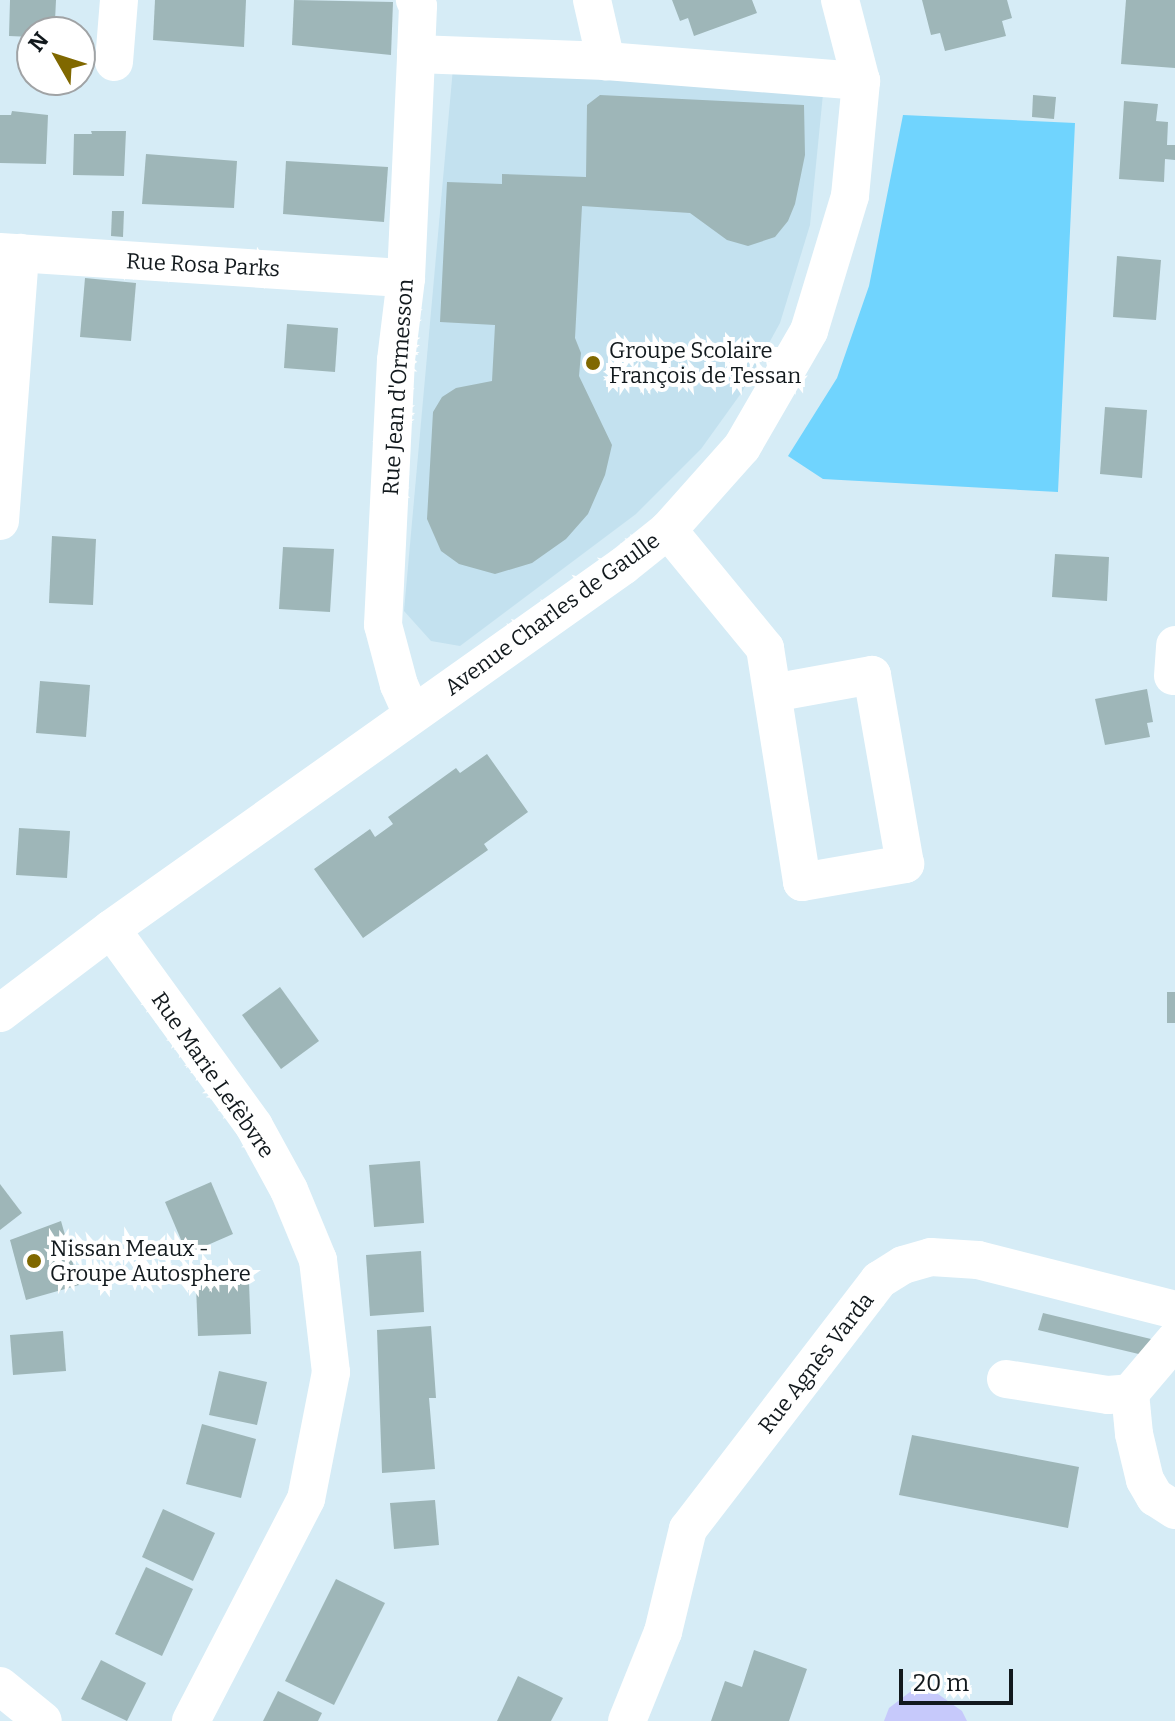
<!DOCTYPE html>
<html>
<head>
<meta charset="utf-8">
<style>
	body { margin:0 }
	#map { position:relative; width:1175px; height:1721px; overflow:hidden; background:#d6ecf6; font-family:Bitter,serif }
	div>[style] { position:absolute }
	.built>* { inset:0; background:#c3e1ef }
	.green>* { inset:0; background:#70d4fe }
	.water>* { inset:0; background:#c6c9fb }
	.building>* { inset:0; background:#9eb6b8 }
	.minor>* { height:38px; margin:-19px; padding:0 19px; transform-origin:19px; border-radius:19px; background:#fff }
	.dots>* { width:22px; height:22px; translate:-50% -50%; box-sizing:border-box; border:4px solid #fff; border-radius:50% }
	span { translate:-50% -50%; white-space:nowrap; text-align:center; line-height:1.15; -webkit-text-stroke:8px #fff; paint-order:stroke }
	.street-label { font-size:22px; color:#12191d }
	.poi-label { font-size:22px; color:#12191d }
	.left { translate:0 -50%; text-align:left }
	.north { position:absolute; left:16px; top:16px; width:80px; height:80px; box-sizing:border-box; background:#fff; border:2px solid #a0a3a5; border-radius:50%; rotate:309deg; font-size:22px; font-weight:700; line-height:32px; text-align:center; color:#12191d }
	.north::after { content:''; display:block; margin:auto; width:28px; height:36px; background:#806800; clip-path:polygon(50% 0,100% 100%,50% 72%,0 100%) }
	.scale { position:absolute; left:899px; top:1669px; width:114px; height:36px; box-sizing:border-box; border:4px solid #12191d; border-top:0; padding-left:10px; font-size:24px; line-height:28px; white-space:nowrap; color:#12191d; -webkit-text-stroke:6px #fff; paint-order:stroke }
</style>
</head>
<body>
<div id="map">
	<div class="built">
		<div style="clip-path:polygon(453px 68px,823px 94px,810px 225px,780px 323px,742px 392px,701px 449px,636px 514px,460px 646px,431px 641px,404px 611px)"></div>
	</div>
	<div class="green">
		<div style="clip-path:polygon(903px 115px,1075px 123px,1058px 492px,823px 479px,788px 456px,837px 378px,869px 286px)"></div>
	</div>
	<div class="water">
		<div style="clip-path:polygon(910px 1692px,938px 1694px,962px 1711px,967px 1721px,884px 1721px,889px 1708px)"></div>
	</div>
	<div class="building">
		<div style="clip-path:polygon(10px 0,56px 0,55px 21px,44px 20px,44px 32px,32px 32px,32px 37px,9px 36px)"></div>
		<div style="clip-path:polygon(155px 0,246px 0,244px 47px,153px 40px)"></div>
		<div style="clip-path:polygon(294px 0,393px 2px,391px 55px,292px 45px)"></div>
		<div style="clip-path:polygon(672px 0,752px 0,757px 13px,694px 36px,688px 18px,680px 21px)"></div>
		<div style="clip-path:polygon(922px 0,1007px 0,1012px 18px,1002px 21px,1006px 36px,945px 51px,940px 33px,931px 35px)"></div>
		<div style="clip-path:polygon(1126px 0,1175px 0,1175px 68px,1121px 64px)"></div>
		<div style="clip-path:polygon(600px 95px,804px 105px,805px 155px,795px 204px,788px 221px,775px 237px,748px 246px,727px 240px,690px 213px,582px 206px,575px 338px,581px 353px,579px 376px,612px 445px,605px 475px,588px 514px,566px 539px,532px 563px,495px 574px,459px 564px,441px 551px,427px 519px,433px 412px,442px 397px,456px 388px,492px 381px,495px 325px,440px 322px,447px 182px,502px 184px,502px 174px,586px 177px,587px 105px)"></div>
		<div style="clip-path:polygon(1033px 95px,1056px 97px,1054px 119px,1032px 117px)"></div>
		<div style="clip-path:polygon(1124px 101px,1158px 104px,1156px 121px,1168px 122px,1167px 145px,1175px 145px,1175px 160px,1165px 159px,1164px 182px,1119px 179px)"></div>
		<div style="clip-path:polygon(12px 111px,48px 115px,46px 164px,0 163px,0 115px,11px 115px)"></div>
		<div style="clip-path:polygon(91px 131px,126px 131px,124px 176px,73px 175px,74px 134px,92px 134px)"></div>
		<div style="clip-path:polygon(146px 154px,237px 161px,234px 208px,142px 204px)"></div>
		<div style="clip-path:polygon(286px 161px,388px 167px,384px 222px,283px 214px)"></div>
		<div style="clip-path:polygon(112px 211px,124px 211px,123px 237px,111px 236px)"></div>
		<div style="clip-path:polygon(1117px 256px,1161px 260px,1156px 320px,1113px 317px)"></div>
		<div style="clip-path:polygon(85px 278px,136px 283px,131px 341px,80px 337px)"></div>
		<div style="clip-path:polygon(287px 324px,338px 328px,335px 372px,284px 368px)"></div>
		<div style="clip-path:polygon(1105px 407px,1147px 410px,1142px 478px,1100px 474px)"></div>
		<div style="clip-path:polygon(52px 536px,96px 539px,93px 605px,49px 603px)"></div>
		<div style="clip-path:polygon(283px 547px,334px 549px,330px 612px,279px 609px)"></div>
		<div style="clip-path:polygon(1055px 554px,1109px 557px,1107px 601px,1052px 597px)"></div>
		<div style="clip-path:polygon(40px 681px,90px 685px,86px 737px,36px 733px)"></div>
		<div style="clip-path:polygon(1147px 689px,1153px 722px,1147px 723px,1150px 737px,1105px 745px,1095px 699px)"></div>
		<div style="clip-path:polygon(487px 754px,528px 812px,484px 844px,488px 850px,363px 938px,314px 869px,370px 829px,375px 837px,393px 824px,388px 817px,456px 768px,460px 773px)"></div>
		<div style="clip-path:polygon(19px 828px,70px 831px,67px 878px,16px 875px)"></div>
		<div style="clip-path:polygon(280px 987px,319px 1041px,281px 1069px,242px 1015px)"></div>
		<div style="clip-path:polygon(1167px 992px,1175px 992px,1175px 1023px,1167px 1023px)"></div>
		<div style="clip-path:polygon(420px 1161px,424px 1223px,374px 1227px,369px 1165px)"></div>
		<div style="clip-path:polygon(211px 1182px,233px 1234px,187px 1254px,165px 1202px)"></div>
		<div style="clip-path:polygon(0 1184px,22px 1213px,0 1230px)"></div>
		<div style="clip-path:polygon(61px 1221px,79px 1285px,26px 1300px,10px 1240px)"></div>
		<div style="clip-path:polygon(421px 1251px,424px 1312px,370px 1316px,366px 1255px)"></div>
		<div style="clip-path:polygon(249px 1283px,251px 1334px,198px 1336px,196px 1286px)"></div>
		<div style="clip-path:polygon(1043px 1313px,1151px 1339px,1147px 1356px,1038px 1330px)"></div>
		<div style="clip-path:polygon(431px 1326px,436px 1398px,429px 1398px,435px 1469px,382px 1473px,377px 1330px)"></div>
		<div style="clip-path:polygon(63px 1331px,66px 1371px,13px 1375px,10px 1335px)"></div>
		<div style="clip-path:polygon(219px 1371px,267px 1382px,257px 1425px,209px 1415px)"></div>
		<div style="clip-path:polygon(202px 1424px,256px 1439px,241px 1498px,186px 1484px)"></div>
		<div style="clip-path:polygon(912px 1435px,1079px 1467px,1068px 1528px,899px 1495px)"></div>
		<div style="clip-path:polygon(435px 1500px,439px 1545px,394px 1549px,390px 1503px)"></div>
		<div style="clip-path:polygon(163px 1509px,215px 1533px,193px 1581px,142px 1557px)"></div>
		<div style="clip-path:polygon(146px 1567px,193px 1589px,162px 1656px,115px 1634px)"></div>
		<div style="clip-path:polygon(336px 1579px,385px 1603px,334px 1705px,285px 1681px)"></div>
		<div style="clip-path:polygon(754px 1650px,807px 1669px,789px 1721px,711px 1721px,725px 1681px,742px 1687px)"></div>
		<div style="clip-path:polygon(101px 1660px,146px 1683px,127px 1721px,81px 1699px)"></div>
		<div style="clip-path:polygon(518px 1676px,563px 1698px,551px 1721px,497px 1721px)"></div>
		<div style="clip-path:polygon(278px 1691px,322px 1713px,318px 1721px,263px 1721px)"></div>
	</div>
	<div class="minor">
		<div style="left:592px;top:0;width:63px;rotate:77.1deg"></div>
		<div style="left:416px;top:54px;width:190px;rotate:2.1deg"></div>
		<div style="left:606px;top:61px;width:256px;rotate:4.5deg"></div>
		<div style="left:114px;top:62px;width:62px;rotate:-85.4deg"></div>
		<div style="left:0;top:252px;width:407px;rotate:3.7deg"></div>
		<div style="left:0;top:521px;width:269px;rotate:-85.7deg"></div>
		<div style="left:668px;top:530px;width:153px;rotate:50.6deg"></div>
		<div style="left:765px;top:648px;width:237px;rotate:81deg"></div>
		<div style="left:802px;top:882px;width:105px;rotate:-9.9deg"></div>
		<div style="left:905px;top:864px;width:192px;rotate:-99.9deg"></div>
		<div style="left:872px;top:675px;width:101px;rotate:169.7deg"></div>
		<div style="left:1173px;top:676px;width:31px;rotate:-86deg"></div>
		<div style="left:412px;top:714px;width:32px;rotate:-114deg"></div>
		<div style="left:399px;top:685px;width:62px;rotate:-104.9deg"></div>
		<div style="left:383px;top:625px;width:265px;rotate:-87.2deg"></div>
		<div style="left:396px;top:360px;width:83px;rotate:-83deg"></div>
		<div style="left:406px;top:278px;width:224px;rotate:-87.4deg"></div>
		<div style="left:416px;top:54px;width:48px;rotate:-87.6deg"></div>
		<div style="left:418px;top:6px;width:7px;rotate:-117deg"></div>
		<div style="left:111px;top:929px;width:243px;rotate:54deg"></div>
		<div style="left:254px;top:1126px;width:73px;rotate:61.3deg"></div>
		<div style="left:289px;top:1190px;width:76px;rotate:67.5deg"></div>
		<div style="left:318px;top:1260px;width:113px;rotate:83.4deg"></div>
		<div style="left:331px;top:1372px;width:129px;rotate:101.1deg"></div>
		<div style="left:306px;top:1499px;width:250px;rotate:117.4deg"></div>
		<div style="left:0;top:1013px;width:139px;rotate:-37.1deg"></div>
		<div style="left:111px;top:929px;width:628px;rotate:-35.34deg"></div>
		<div style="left:623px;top:566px;width:58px;rotate:-38.7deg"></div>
		<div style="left:668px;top:530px;width:111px;rotate:-48.3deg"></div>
		<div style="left:742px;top:447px;width:134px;rotate:-60deg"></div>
		<div style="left:809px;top:331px;width:141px;rotate:-73.1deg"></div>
		<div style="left:850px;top:196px;width:116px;rotate:-84.5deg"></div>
		<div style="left:861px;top:81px;width:84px;rotate:-104.5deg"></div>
		<div style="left:1175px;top:1340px;width:70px;rotate:130.3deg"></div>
		<div style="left:1130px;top:1393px;width:41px;rotate:84.4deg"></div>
		<div style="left:1134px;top:1434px;width:47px;rotate:76.6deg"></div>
		<div style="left:1145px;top:1480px;width:20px;rotate:60deg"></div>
		<div style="left:1155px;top:1497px;width:24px;rotate:33deg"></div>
		<div style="left:1006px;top:1379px;width:103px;rotate:8.9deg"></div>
		<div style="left:1108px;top:1395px;width:22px;rotate:-5deg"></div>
		<div style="left:0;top:1686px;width:55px;rotate:39.1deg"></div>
		<div style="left:627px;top:1721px;width:96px;rotate:-68deg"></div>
		<div style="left:663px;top:1632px;width:106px;rotate:-76.4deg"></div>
		<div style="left:688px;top:1529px;width:314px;rotate:-52.5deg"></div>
		<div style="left:879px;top:1280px;width:28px;rotate:-32deg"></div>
		<div style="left:903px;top:1265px;width:29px;rotate:-16deg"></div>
		<div style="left:931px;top:1257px;width:47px;rotate:3.7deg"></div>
		<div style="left:978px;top:1260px;width:203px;rotate:14.2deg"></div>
	</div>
	<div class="dots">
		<div style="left:593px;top:363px;background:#806800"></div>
		<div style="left:34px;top:1261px;background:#806800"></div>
	</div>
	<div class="street-label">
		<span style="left:203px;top:265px;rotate:3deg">Rue Rosa Parks</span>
		<span style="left:398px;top:387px;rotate:-86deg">Rue Jean d'Ormesson</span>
		<span style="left:552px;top:614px;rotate:-36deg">Avenue Charles de Gaulle</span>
		<span style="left:213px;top:1075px;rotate:55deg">Rue Marie Lefèbvre</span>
		<span style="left:816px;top:1363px;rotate:-52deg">Rue Agnès Varda</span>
	</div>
	<div class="poi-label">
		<span class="left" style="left:609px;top:363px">Groupe Scolaire<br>François de Tessan</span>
		<span class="left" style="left:50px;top:1261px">Nissan Meaux -<br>Groupe Autosphere</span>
	</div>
	<div class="north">N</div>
	<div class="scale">20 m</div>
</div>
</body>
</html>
